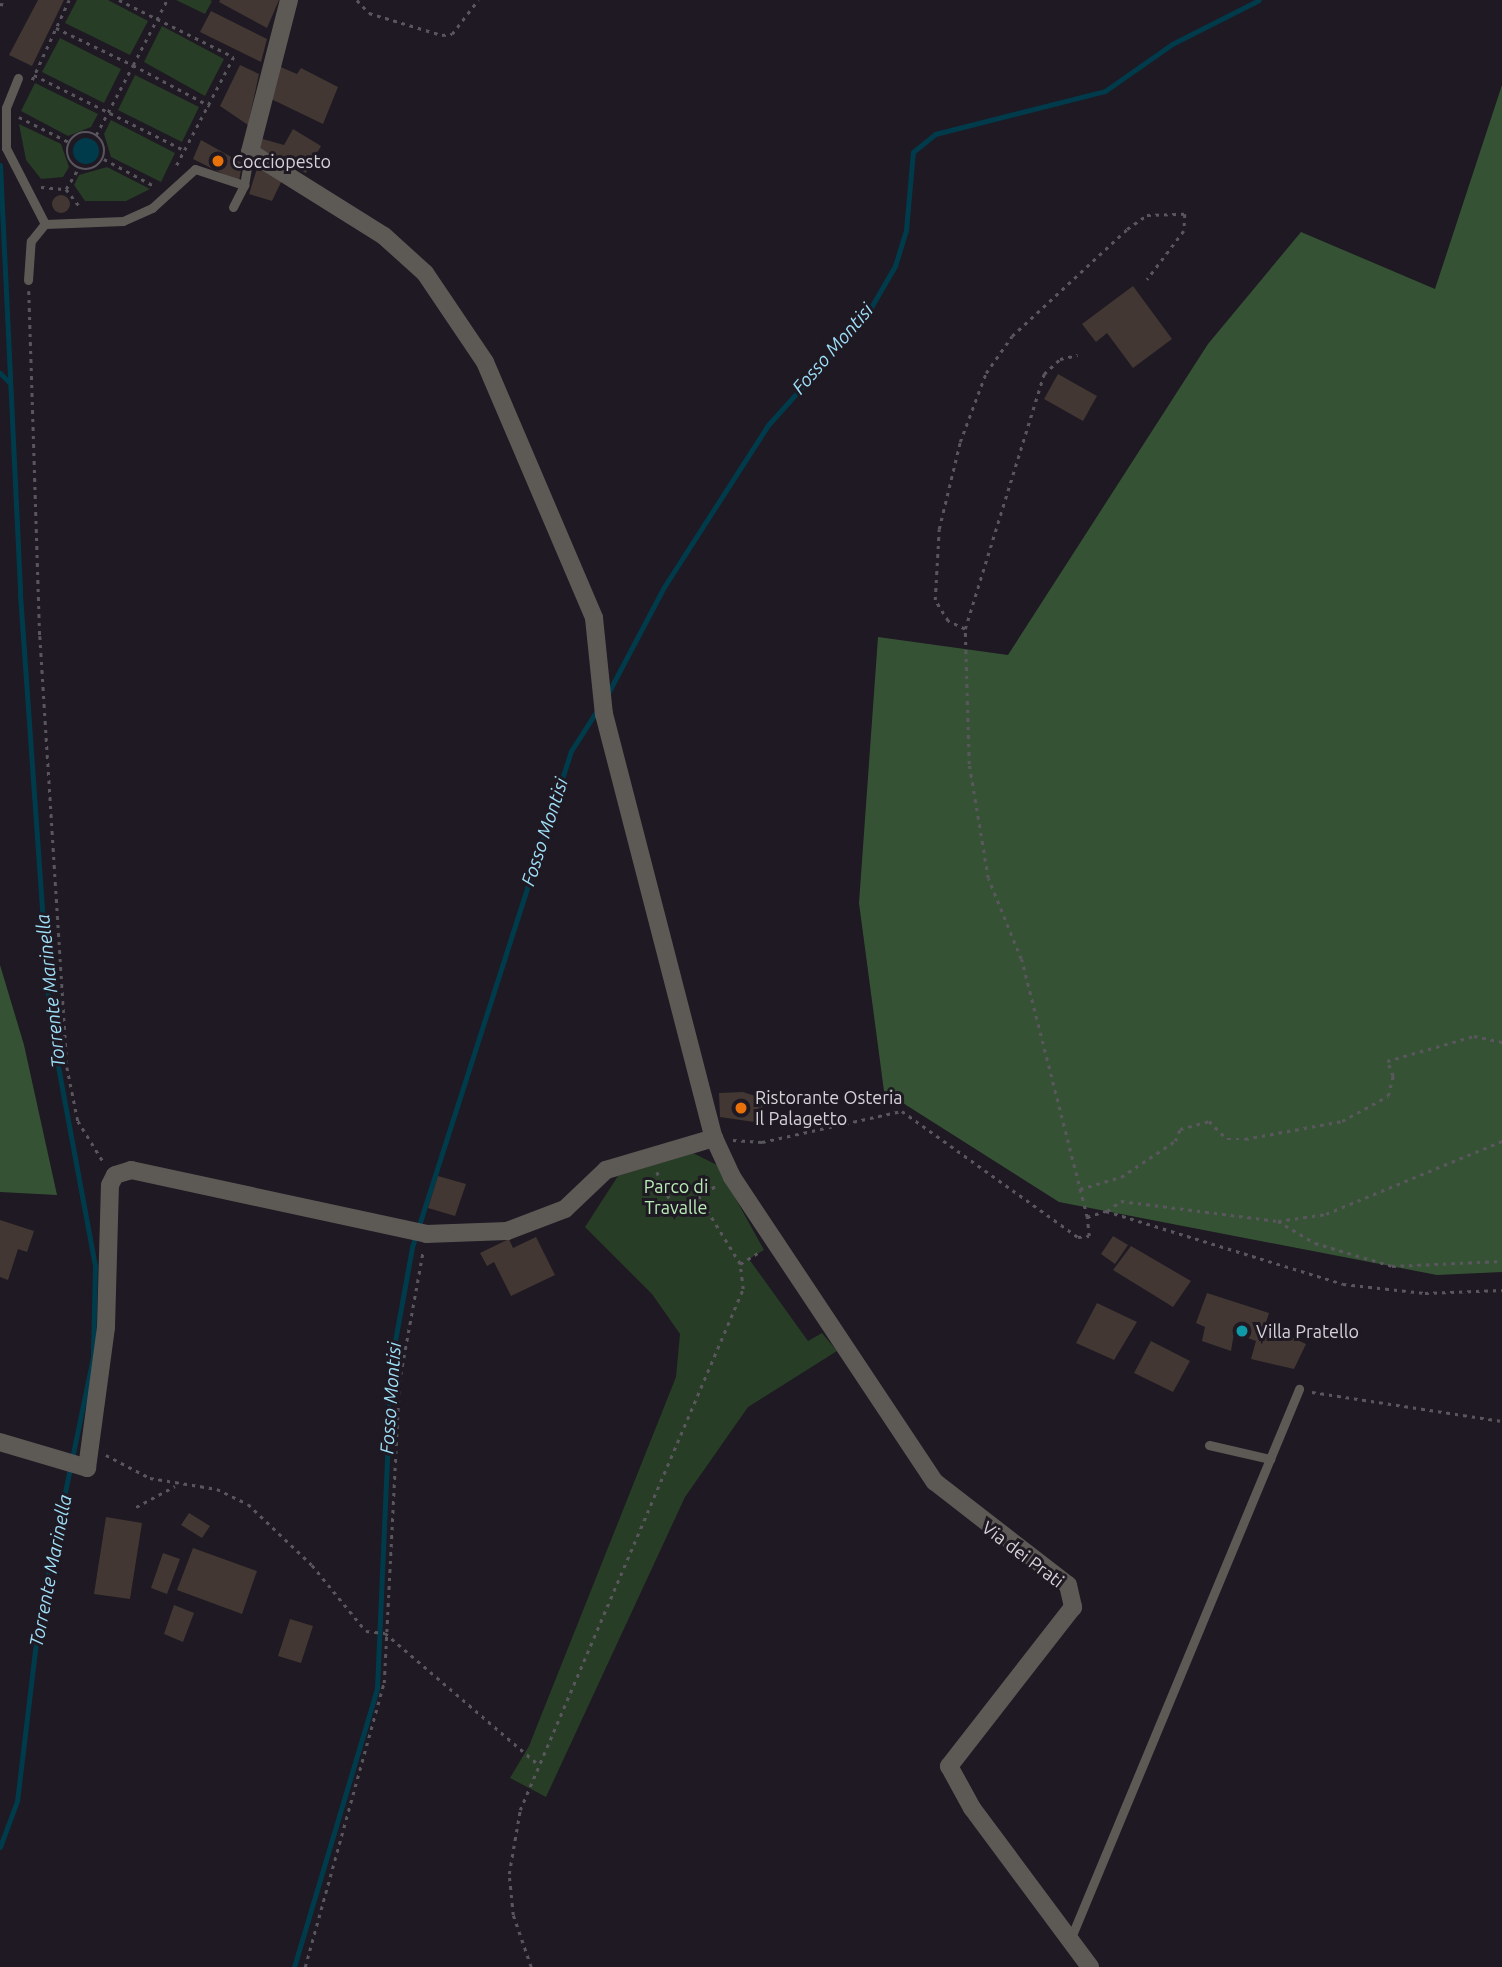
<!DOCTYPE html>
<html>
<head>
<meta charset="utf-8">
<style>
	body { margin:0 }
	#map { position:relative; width:1502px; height:1967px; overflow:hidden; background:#1e1922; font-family:Ubuntu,sans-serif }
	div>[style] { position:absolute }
	.green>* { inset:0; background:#273d26 }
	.forest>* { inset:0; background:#355334 }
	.water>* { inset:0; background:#003b4c }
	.round { border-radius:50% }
	.stream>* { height:5px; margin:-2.5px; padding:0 2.5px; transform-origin:2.5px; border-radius:2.5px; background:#003b4c }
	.building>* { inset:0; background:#423732 }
	.path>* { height:2.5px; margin-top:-1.25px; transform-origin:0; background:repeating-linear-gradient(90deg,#5a565e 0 3.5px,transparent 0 8.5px) }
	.path>.ring { margin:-1.25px; padding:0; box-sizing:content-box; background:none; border:2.5px solid #5a565e; border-radius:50% }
	.service>* { height:9px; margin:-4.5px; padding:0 4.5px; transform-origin:4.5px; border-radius:4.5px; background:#5d5a56 }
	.minor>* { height:18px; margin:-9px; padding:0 9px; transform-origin:9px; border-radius:9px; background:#5d5a56 }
	.dots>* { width:19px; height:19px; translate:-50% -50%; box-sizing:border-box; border:4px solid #1e1922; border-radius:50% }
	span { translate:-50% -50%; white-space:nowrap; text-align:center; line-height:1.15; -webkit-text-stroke:6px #1e1922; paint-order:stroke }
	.poi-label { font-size:18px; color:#d5d2d8 }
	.left { translate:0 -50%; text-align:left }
	.park-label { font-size:18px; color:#b8ecb5 }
	.street-label { font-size:18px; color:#d5d2d8 }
	.water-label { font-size:19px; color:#9edff8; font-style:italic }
</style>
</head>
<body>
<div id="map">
	<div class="green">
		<div style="clip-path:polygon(77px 0,108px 0,148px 21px,130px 55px,65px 23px)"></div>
		<div style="clip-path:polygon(176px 0,210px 0,212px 1px,205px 14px)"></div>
		<div style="clip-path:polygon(162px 26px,224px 59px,205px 96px,144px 62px)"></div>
		<div style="clip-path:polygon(60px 38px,121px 69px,104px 103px,42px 72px)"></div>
		<div style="clip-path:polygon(135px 75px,199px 107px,182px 142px,118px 110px)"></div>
		<div style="clip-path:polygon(35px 83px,98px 114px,91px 127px,68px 136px,21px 111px)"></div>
		<div style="clip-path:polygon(111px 120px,175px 153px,161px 182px,111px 157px,104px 134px)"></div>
		<div style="clip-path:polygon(19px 124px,61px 144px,69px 167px,63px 177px,41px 179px,26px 160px)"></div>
		<div style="clip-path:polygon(107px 167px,150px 189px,126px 201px,85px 201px,74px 185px,79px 175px)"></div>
		<div style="clip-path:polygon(693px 1153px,717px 1165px,764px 1250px,749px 1259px,808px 1341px,822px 1333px,837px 1351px,748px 1407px,685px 1497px,546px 1797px,510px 1778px,529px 1746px,676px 1377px,680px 1334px,652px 1294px,585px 1227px,618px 1176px)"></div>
	</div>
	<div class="forest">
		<div style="clip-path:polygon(1502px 85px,1502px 1272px,1437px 1275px,1059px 1202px,884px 1091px,859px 903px,878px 637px,1008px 655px,1208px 344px,1301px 232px,1435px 289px)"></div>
		<div style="clip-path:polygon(0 965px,24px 1045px,57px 1195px,0 1192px)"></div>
	</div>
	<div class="water">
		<div class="round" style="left:73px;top:138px;width:26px;height:26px"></div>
	</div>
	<div class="stream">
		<div style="left:0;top:165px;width:429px;rotate:87.3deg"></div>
		<div style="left:20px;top:594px;width:430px;rotate:86deg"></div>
		<div style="left:50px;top:1023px;width:247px;rotate:79.5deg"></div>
		<div style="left:95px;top:1266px;width:91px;rotate:91.3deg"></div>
		<div style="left:93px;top:1357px;width:266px;rotate:101.7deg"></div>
		<div style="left:39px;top:1617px;width:185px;rotate:96.8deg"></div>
		<div style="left:17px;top:1801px;width:49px;rotate:110.3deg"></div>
		<div style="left:0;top:373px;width:14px;rotate:45deg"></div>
		<div style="left:607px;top:695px;width:122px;rotate:-62.2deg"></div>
		<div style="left:664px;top:587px;width:193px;rotate:-57.3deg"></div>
		<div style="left:768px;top:425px;width:147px;rotate:-48deg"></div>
		<div style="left:866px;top:316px;width:58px;rotate:-59.9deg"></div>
		<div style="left:895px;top:266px;width:38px;rotate:-73deg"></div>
		<div style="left:906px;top:230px;width:78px;rotate:-84.9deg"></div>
		<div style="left:913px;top:152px;width:28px;rotate:-39deg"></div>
		<div style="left:935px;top:134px;width:175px;rotate:-14.2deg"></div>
		<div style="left:1105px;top:91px;width:82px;rotate:-35deg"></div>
		<div style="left:1172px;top:44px;width:97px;rotate:-26.8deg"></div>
		<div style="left:294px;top:1967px;width:291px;rotate:-73.4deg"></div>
		<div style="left:377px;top:1688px;width:325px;rotate:-87.5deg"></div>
		<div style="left:391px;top:1363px;width:118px;rotate:-79.7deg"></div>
		<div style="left:412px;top:1247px;width:521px;rotate:-72.23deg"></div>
		<div style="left:571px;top:751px;width:50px;rotate:-57.3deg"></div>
	</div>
	<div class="building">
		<div style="clip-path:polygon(38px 0,64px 0,32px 66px,9px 55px)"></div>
		<div style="clip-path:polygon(279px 0,267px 28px,219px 2px,220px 0)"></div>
		<div style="clip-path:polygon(211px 11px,267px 39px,261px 62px,200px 32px)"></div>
		<div style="clip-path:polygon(240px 65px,259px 74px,248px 125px,220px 106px)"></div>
		<div style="clip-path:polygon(276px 65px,297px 74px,301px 68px,338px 87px,323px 124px,267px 97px)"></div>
		<div style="clip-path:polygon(293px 129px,321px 146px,306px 173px,257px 147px,259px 138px,284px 145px)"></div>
		<div style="clip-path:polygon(201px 140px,242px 163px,239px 182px,193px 159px)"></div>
		<div style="clip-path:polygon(258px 165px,285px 174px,272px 201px,249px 194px)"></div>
		<div class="round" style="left:52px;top:195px;width:18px;height:18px"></div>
		<div style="clip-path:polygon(1133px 286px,1172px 339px,1133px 368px,1107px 333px,1096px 342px,1082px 324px)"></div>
		<div style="clip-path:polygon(1058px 374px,1097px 396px,1083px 421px,1044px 399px)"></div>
		<div style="clip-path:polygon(743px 1092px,764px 1099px,761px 1123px,720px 1117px,719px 1093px)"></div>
		<div style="clip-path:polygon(438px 1176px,466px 1184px,455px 1216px,428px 1208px)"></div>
		<div style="clip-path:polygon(0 1220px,34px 1231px,27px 1252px,18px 1249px,8px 1280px,0 1277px)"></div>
		<div style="clip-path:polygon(1113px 1236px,1128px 1245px,1115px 1264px,1101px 1254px)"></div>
		<div style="clip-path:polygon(536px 1237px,555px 1275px,511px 1296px,494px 1262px,487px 1266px,480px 1253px,509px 1239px,513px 1248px)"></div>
		<div style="clip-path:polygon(1131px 1246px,1191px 1281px,1173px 1307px,1113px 1270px)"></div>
		<div style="clip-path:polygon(1207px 1293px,1269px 1313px,1265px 1325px,1306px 1344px,1294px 1369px,1251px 1359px,1256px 1341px,1234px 1333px,1231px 1351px,1202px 1341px,1205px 1327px,1196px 1323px)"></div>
		<div style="clip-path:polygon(1097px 1303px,1137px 1322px,1114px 1360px,1076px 1343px)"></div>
		<div style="clip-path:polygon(1151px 1341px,1190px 1361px,1173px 1392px,1134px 1373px)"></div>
		<div style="clip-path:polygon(189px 1513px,210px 1526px,202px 1538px,181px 1525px)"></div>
		<div style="clip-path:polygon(106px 1517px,142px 1523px,130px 1599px,94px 1594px)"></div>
		<div style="clip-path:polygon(193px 1548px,257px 1571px,242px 1614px,177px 1590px)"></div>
		<div style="clip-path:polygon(163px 1553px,180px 1559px,167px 1594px,151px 1588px)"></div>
		<div style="clip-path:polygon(174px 1605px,194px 1613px,183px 1642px,164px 1634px)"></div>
		<div style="clip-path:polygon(290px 1619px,313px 1626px,301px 1663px,278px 1656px)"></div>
	</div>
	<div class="path">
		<div style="left:119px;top:0;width:128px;rotate:26.4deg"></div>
		<div style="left:234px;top:57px;width:124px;rotate:117.8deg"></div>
		<div style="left:357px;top:0;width:18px;rotate:47deg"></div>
		<div style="left:369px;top:13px;width:76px;rotate:16.8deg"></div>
		<div style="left:442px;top:35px;width:10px;rotate:-6deg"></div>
		<div style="left:452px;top:34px;width:43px;rotate:-52.6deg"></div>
		<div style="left:0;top:4px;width:7px;rotate:8deg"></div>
		<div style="left:56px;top:28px;width:85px;rotate:25.7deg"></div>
		<div style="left:133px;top:65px;width:73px;rotate:-62.4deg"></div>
		<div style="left:34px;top:75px;width:168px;rotate:26.6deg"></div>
		<div style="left:32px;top:80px;width:88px;rotate:-65.2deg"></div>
		<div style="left:19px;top:117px;width:56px;rotate:26.6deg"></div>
		<div class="ring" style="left:67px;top:132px;width:35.5px;height:35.5px"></div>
		<div style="left:96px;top:135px;width:79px;rotate:-62.1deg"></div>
		<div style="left:133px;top:65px;width:87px;rotate:28deg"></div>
		<div style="left:104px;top:159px;width:59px;rotate:28.3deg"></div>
		<div style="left:41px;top:187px;width:25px;rotate:5deg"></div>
		<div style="left:66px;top:189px;width:24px;rotate:52deg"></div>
		<div style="left:66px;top:189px;width:23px;rotate:-59deg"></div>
		<div style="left:29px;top:291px;width:345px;rotate:88.2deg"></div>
		<div style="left:40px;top:636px;width:432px;rotate:86.4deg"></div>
		<div style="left:67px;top:1067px;width:55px;rotate:78.5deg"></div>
		<div style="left:78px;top:1121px;width:49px;rotate:58.2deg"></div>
		<div style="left:965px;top:629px;width:267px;rotate:-72.8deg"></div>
		<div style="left:1044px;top:374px;width:22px;rotate:-43deg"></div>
		<div style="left:1060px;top:359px;width:18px;rotate:-13deg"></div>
		<div style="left:733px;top:1140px;width:29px;rotate:4deg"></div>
		<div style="left:762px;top:1142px;width:143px;rotate:-12.5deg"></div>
		<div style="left:902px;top:1111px;width:216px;rotate:35.6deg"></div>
		<div style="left:1078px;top:1237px;width:11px;rotate:-5deg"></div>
		<div style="left:1089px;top:1236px;width:19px;rotate:-96deg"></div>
		<div style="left:1087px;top:1217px;width:20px;rotate:-18deg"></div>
		<div style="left:1106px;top:1211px;width:248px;rotate:17.1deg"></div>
		<div style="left:1343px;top:1284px;width:82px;rotate:6.3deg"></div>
		<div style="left:1425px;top:1293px;width:77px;rotate:-2.2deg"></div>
		<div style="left:657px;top:1172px;width:40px;rotate:65deg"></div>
		<div style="left:674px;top:1208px;width:47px;rotate:-27.6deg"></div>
		<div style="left:1080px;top:1189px;width:43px;rotate:-16.3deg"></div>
		<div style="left:1121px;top:1177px;width:65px;rotate:-33.7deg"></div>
		<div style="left:1175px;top:1141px;width:13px;rotate:-67deg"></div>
		<div style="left:1180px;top:1129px;width:30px;rotate:-15deg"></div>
		<div style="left:1209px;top:1121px;width:25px;rotate:45deg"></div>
		<div style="left:1227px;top:1139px;width:18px"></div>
		<div style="left:1245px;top:1139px;width:99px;rotate:-10.5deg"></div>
		<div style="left:1342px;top:1121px;width:52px;rotate:-28.5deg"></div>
		<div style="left:1388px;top:1096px;width:21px;rotate:-76deg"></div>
		<div style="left:1393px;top:1076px;width:16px;rotate:-112deg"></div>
		<div style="left:1387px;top:1061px;width:91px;rotate:-16deg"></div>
		<div style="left:1474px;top:1036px;width:29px;rotate:12deg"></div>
		<div style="left:1107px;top:1211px;width:17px;rotate:-36deg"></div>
		<div style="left:1121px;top:1201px;width:158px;rotate:7.3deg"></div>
		<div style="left:1278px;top:1221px;width:49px;rotate:-8.3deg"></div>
		<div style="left:1326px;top:1214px;width:191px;rotate:-22.5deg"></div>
		<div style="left:1087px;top:1217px;width:266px;rotate:-104.3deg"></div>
		<div style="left:1021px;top:959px;width:87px;rotate:-112.2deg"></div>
		<div style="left:988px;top:878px;width:116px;rotate:-99.5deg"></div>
		<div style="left:969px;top:764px;width:135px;rotate:-91.7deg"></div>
		<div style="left:965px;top:629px;width:19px;rotate:-155deg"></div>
		<div style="left:948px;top:621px;width:25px;rotate:-122deg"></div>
		<div style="left:935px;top:600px;width:71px;rotate:-86.8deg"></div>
		<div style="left:939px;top:529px;width:89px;rotate:-76.4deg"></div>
		<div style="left:960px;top:442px;width:74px;rotate:-69.4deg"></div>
		<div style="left:986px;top:373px;width:45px;rotate:-54.9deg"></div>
		<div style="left:1012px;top:336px;width:157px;rotate:-42.9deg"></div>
		<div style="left:1127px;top:229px;width:24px;rotate:-35deg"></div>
		<div style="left:1147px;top:215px;width:38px;rotate:-2deg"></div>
		<div style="left:1185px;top:214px;width:17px;rotate:93deg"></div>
		<div style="left:1184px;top:231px;width:61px;rotate:127.1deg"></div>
		<div style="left:1278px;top:1221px;width:43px;rotate:30.7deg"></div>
		<div style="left:1315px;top:1243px;width:80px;rotate:16.6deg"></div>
		<div style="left:1392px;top:1266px;width:110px;rotate:-2.6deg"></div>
		<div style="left:740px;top:1264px;width:25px;rotate:-32deg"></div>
		<div style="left:1312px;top:1392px;width:192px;rotate:8.7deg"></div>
		<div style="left:106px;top:1455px;width:50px;rotate:27.6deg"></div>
		<div style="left:150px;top:1478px;width:68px;rotate:9.3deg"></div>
		<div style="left:217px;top:1489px;width:34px;rotate:26deg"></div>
		<div style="left:248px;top:1504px;width:88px;rotate:43.6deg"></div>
		<div style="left:312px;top:1565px;width:85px;rotate:50.7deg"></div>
		<div style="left:366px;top:1631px;width:19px;rotate:6deg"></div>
		<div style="left:385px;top:1633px;width:201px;rotate:40.6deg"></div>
		<div style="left:136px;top:1507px;width:44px;rotate:-28.3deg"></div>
		<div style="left:305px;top:1967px;width:295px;rotate:-74.5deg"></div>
		<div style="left:384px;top:1683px;width:300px;rotate:-87.1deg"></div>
		<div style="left:399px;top:1383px;width:134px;rotate:-79.7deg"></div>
		<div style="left:531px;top:1967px;width:55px;rotate:-109.1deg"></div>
		<div style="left:513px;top:1915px;width:41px;rotate:-95.6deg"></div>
		<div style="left:509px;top:1874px;width:65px;rotate:-80.2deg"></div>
		<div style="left:520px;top:1810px;width:567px;rotate:-66.83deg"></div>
		<div style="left:743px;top:1289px;width:25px;rotate:-97deg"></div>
		<div style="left:740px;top:1264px;width:80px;rotate:-121.7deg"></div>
	</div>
	<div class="service">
		<div style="left:18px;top:78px;width:32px;rotate:112deg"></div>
		<div style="left:6px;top:108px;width:40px;rotate:90deg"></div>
		<div style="left:6px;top:148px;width:85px;rotate:62.8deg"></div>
		<div style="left:233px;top:207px;width:25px;rotate:-63deg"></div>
		<div style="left:45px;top:224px;width:78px;rotate:-2.2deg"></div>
		<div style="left:123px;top:221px;width:32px;rotate:-24deg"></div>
		<div style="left:152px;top:208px;width:58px;rotate:-42.2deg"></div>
		<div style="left:195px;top:169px;width:52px;rotate:18.1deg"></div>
		<div style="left:244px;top:185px;width:34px;rotate:-80deg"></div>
		<div style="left:28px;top:280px;width:39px;rotate:-86deg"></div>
		<div style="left:31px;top:241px;width:22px;rotate:-51deg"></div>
		<div style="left:1209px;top:1445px;width:63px;rotate:12.9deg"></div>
		<div style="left:1070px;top:1940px;width:597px;rotate:-67.43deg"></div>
	</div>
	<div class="minor">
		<div style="left:289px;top:0;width:157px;rotate:104.4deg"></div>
		<div style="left:250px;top:152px;width:158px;rotate:32.1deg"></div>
		<div style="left:384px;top:236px;width:55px;rotate:42.1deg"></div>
		<div style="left:425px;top:273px;width:107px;rotate:56deg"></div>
		<div style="left:485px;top:362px;width:278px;rotate:66.9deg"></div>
		<div style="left:594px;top:618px;width:97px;rotate:84.1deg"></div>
		<div style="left:604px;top:714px;width:438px;rotate:75.5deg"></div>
		<div style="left:714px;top:1138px;width:43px;rotate:65.2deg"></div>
		<div style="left:732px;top:1177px;width:366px;rotate:56.4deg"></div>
		<div style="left:935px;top:1482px;width:168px;rotate:37.8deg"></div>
		<div style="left:1068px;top:1585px;width:23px;rotate:77deg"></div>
		<div style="left:1073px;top:1607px;width:202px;rotate:127.9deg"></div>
		<div style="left:949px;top:1766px;width:48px;rotate:61.3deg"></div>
		<div style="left:972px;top:1808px;width:198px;rotate:53.4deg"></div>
		<div style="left:0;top:1442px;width:91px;rotate:16.6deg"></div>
		<div style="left:87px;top:1468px;width:142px;rotate:-82.3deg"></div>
		<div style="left:106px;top:1327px;width:142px;rotate:-88.4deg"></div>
		<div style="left:110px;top:1185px;width:11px;rotate:-63deg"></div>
		<div style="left:115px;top:1175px;width:17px;rotate:-17deg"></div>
		<div style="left:131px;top:1170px;width:302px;rotate:12.2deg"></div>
		<div style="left:426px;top:1234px;width:81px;rotate:-2.1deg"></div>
		<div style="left:507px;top:1231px;width:62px;rotate:-20.8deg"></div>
		<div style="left:565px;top:1209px;width:57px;rotate:-43.6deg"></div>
		<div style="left:606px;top:1170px;width:113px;rotate:-16.5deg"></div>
	</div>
	<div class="dots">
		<div style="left:218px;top:161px;background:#e8710a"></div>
		<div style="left:741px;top:1108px;background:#e8710a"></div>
		<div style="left:1242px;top:1331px;background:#0f9aa8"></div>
	</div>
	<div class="poi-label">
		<span class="left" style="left:232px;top:161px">Cocciopesto</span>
		<span class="left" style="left:755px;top:1108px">Ristorante Osteria<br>Il Palagetto</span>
		<span class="left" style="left:1256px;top:1331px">Villa Pratello</span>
	</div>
	<div class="park-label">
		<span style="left:676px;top:1197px">Parco di<br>Travalle</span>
	</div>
	<div class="street-label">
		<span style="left:1023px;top:1554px;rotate:37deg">Via dei Prati</span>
	</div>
	<div class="water-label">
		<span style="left:833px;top:349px;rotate:-49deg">Fosso Montisi</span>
		<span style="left:545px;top:832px;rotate:-72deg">Fosso Montisi</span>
		<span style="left:51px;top:991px;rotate:-96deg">Torrente Marinella</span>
		<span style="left:391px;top:1398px;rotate:-86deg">Fosso Montisi</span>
		<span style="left:51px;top:1571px;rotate:-79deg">Torrente Marinella</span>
	</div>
</div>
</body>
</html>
